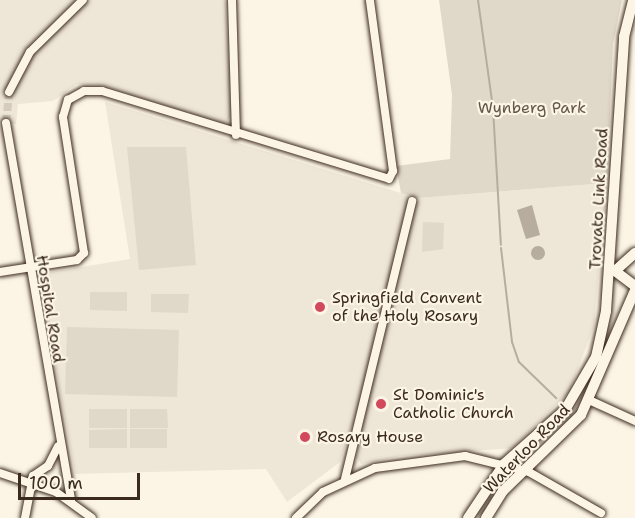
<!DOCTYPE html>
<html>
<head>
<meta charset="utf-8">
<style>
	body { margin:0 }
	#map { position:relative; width:635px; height:518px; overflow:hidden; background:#fcf5e5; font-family:"Shantell Sans",sans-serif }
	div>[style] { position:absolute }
	.built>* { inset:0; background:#eee6d6 }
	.green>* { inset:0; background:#e0d8c8 }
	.water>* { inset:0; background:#b7ad9e }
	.round { border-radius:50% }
	.stream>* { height:2px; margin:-1px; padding:0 1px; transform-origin:1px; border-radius:1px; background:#b7ad9e }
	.street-tunnel>* { height:8px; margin-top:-4px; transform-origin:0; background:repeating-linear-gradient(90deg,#d5ccbd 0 8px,transparent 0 12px) }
	.roads { filter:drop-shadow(0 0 2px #3b2a1e) drop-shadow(0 0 2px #3b2a1e) }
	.street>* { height:8px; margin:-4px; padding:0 4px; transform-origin:4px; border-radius:4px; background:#fcf5e5 }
	.secondary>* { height:10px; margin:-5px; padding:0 5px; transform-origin:5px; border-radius:5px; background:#fcf5e5 }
	.dots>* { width:16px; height:16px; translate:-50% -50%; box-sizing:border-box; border:3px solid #fcf5e5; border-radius:50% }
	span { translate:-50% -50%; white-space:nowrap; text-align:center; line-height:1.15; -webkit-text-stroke:4.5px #fcf5e5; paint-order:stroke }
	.park-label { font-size:16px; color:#645648 }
	.street-label { font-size:16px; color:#3b2a1e }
	.poi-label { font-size:16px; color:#3b2a1e }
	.left { translate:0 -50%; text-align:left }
	.scale { position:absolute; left:18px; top:473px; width:122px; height:27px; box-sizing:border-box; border:3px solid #3b2a1e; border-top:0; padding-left:8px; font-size:18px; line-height:21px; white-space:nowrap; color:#3b2a1e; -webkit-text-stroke:4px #fcf5e5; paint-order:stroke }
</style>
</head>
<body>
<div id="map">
	<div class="built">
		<div style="clip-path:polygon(0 0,225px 0,232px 114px,225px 125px,101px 85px,77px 84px,53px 101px,18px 104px,16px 124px,0 123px)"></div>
		<div style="clip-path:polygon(105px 102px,417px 198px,607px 183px,594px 326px,569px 392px,512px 448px,401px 456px,361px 464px,356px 457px,363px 428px,352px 425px,340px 462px,287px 502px,266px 469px,75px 474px,39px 274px,130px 259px)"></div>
	</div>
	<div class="green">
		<div style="clip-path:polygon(439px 0,622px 0,613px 44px,607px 183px,418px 198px,401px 193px,396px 166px,450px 159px,452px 95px)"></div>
		<div style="clip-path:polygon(127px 147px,186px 147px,196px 265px,139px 270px)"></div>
		<div style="clip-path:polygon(423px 222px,444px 223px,443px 249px,422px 252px)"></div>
		<div style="clip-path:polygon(90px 292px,127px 292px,127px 311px,90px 310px)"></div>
		<div style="clip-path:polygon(151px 294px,189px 294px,188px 313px,151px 312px)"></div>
		<div style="clip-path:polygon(67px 327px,179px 330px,177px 397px,65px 394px)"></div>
		<div style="clip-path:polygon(89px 409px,127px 409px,127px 428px,89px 428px)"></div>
		<div style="clip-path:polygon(130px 409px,167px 409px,168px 428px,130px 428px)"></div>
		<div style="clip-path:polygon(127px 429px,127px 448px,89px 448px,89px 430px)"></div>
		<div style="clip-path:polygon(130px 429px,167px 429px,167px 448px,130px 448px)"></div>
	</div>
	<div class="water">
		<div style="clip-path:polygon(532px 205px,540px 235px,526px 239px,517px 210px)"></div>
		<div class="round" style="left:531px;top:246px;width:14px;height:14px"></div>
	</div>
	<div class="stream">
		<div style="left:478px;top:0;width:109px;rotate:82.1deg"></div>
		<div style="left:493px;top:108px;width:137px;rotate:86.7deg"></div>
		<div style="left:501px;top:248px;width:95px;rotate:83.3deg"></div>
		<div style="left:512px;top:342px;width:21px;rotate:71deg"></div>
		<div style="left:519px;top:362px;width:52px;rotate:44.2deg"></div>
	</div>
	<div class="street-tunnel">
		<div style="left:6px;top:123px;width:31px;rotate:-84deg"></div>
	</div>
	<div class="roads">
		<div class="street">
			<div style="left:232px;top:0;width:135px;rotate:88.3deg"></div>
			<div style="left:9px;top:92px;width:45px;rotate:-62.3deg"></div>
			<div style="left:30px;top:52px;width:74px;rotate:-44.5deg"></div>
			<div style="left:6px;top:123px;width:382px;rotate:80.2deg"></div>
			<div style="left:0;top:272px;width:78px;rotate:-8.9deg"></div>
			<div style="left:77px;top:260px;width:10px;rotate:-45deg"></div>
			<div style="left:84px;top:253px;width:138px;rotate:-98.8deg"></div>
			<div style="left:63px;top:117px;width:18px;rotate:-74deg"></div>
			<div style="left:68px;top:100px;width:18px;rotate:-29deg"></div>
			<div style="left:84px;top:91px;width:18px"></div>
			<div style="left:102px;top:91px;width:300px;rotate:17deg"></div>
			<div style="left:389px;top:179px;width:9px;rotate:-63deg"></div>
			<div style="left:393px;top:171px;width:173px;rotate:-97.7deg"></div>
			<div style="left:589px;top:400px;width:51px;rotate:24.5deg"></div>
			<div style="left:0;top:473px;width:59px;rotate:18.7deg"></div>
			<div style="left:56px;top:492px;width:44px;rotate:35.8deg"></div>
			<div style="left:345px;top:479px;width:286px;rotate:-76.4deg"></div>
			<div style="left:25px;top:518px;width:43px;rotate:-79.2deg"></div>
			<div style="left:33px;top:476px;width:18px;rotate:-34deg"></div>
			<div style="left:48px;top:466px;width:22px;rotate:-63deg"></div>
			<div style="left:296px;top:518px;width:37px;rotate:-44deg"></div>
			<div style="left:323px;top:492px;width:57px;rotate:-24.8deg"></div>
			<div style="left:375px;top:468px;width:91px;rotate:-7.6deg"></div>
			<div style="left:465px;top:456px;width:66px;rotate:14deg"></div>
			<div style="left:529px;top:472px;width:83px;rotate:29.7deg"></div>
		</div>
		<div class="secondary">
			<div style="left:635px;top:253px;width:27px;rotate:138deg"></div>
			<div style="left:615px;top:271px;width:25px;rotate:37deg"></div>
			<div style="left:468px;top:518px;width:65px;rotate:-56.3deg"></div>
			<div style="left:504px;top:464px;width:81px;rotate:-41.5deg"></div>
			<div style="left:565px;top:410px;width:61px;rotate:-59.7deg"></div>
			<div style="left:596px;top:357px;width:47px;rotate:-77.7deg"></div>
			<div style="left:606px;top:311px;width:275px;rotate:-86.2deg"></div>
			<div style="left:624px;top:37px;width:38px;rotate:-76deg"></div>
			<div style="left:486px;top:518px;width:32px;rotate:-58deg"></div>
			<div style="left:503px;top:491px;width:109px;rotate:-44.3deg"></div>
			<div style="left:581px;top:415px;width:136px;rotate:-66.6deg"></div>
		</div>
	</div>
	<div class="dots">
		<div style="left:320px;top:307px;background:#d1495b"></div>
		<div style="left:381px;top:404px;background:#d1495b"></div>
		<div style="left:305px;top:437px;background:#d1495b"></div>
	</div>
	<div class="park-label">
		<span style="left:532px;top:108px">Wynberg Park</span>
	</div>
	<div class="street-label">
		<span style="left:599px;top:199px;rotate:-87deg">Trovato Link Road</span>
		<span style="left:50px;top:309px;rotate:81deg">Hospital Road</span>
		<span style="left:527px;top:449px;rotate:-46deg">Waterloo Road</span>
	</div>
	<div class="poi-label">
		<span class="left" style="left:332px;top:307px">Springfield Convent<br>of the Holy Rosary</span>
		<span class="left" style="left:393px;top:404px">St Dominic's<br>Catholic Church</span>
		<span class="left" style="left:317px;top:437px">Rosary House</span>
	</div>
	<div class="scale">100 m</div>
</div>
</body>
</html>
